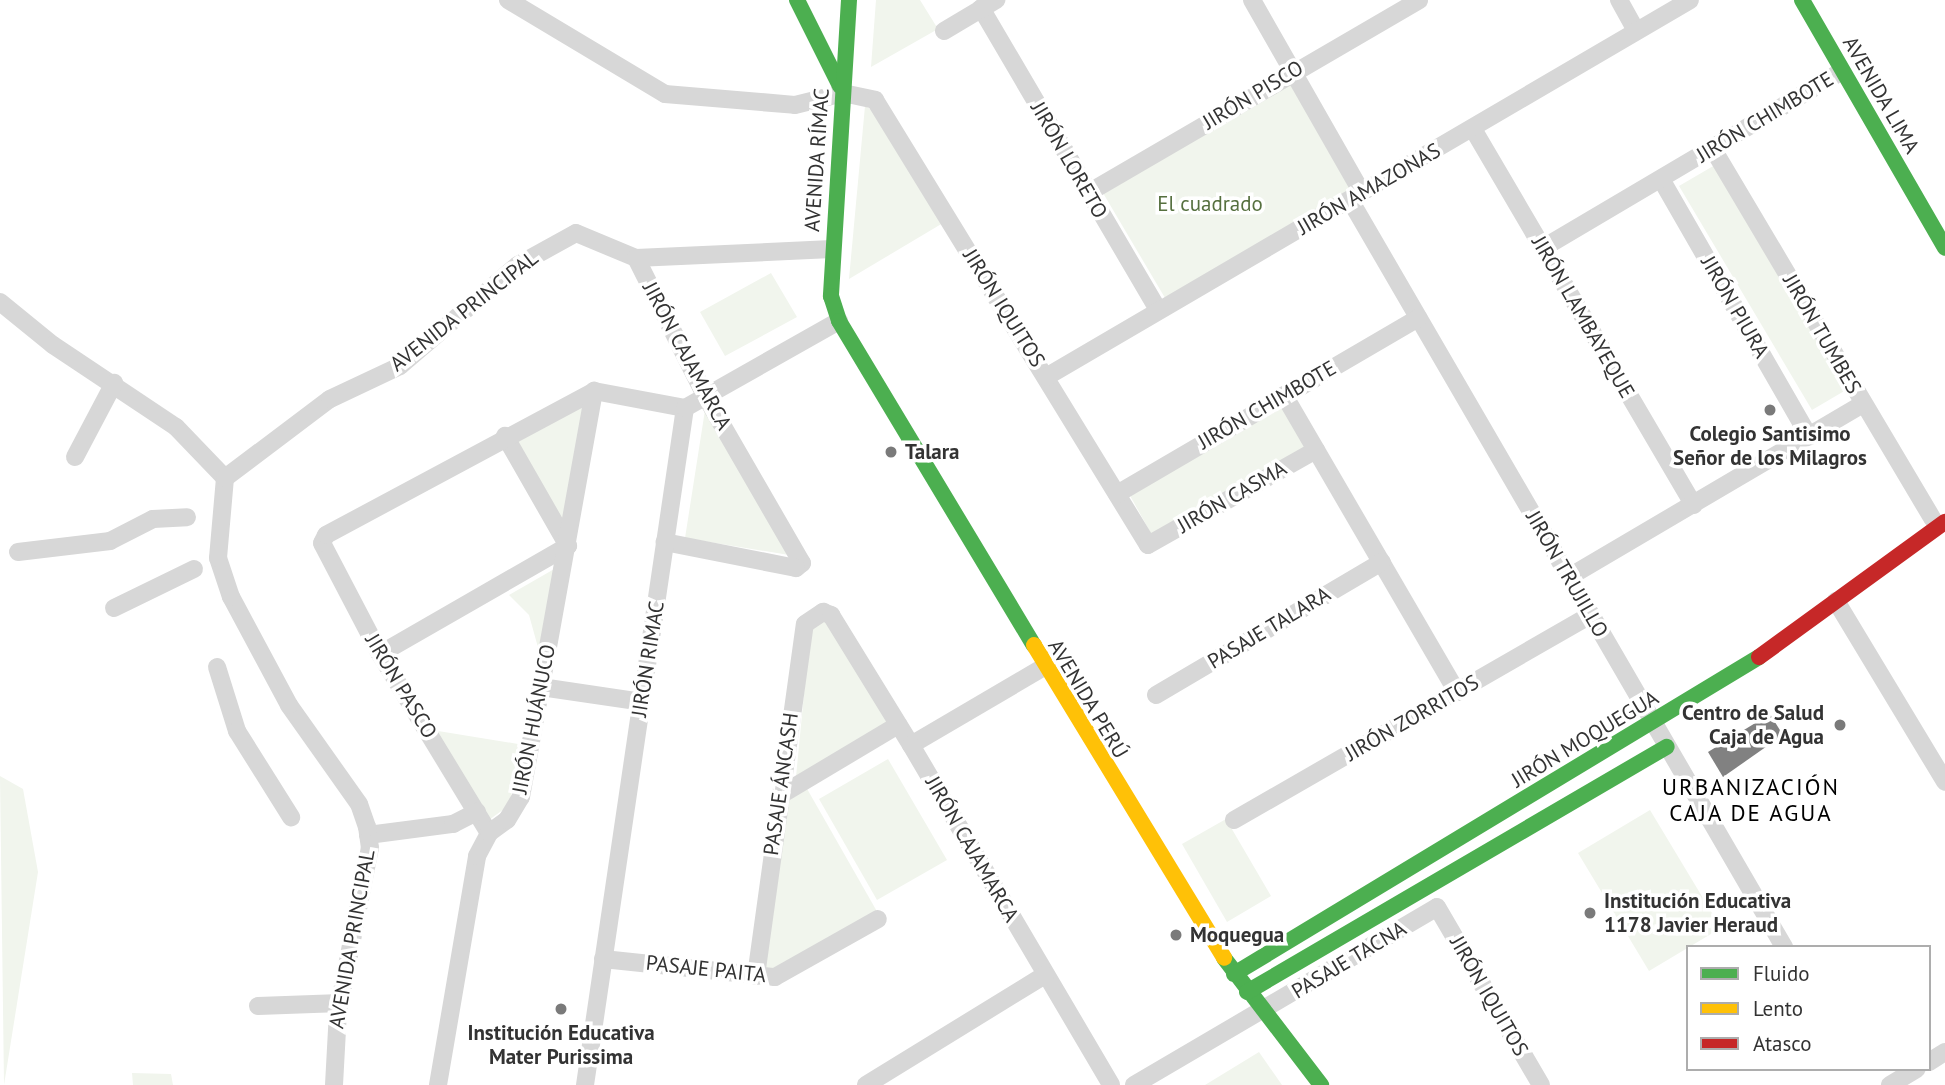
<!DOCTYPE html>
<html>
<head>
<meta charset="utf-8">
<style>
	body { margin:0 }
	#map { position:relative; width:1945px; height:1085px; overflow:hidden; background:#fff; font-family:"PT Sans",sans-serif }
	div>[style] { position:absolute }
	.green>* { inset:0; background:#f1f5ed }
	.building>* { inset:0; background:#818181 }
	.street>* { height:18px; margin:-9px; padding:0 9px; transform-origin:9px; border-radius:9px; background:#d7d7d7 }
	.fast>* { height:16px; margin:-8px; padding:0 8px; transform-origin:8px; border-radius:8px; background:#4caf50 }
	.slow>* { height:16px; margin:-8px; padding:0 8px; transform-origin:8px; border-radius:8px; background:#ffc107 }
	.jam>* { height:16px; margin:-8px; padding:0 8px; transform-origin:8px; border-radius:8px; background:#c62828 }
	.dots>* { width:19px; height:19px; translate:-50% -50%; box-sizing:border-box; border:4px solid #fff; border-radius:50% }
	span { translate:-50% -50%; white-space:nowrap; text-align:center; line-height:1.15; -webkit-text-stroke:7px #fff; paint-order:stroke }
	.street-label { font-size:21px; color:#333 }
	.park-label { font-size:21px; color:#56703f }
	.poi-label { font-size:21px; color:#333; font-weight:700 }
	.left { translate:0 -50%; text-align:left }
	.right { translate:-100% -50%; text-align:right }
	.neighbourhood-label { font-size:23px; color:#000; letter-spacing:2px }
	.legend { position:absolute; left:1686px; top:945px; width:245px; height:126px; box-sizing:border-box; background:#fff; border:2px solid #adadad; margin:0; padding:9px 12px; list-style:none; font-size:21px; color:#333 }
	.legend li { display:flex; align-items:center; gap:14px; height:35px }
	.legend b { width:35px; border:2px solid #adadad }
</style>
</head>
<body>
<div id="map">
	<div class="green">
		<div style="clip-path:polygon(876px 0,920px 0,938px 29px,871px 67px)"></div>
		<div style="clip-path:polygon(1294px 82px,1357px 192px,1168px 303px,1103px 193px)"></div>
		<div style="clip-path:polygon(865px 106px,879px 114px,943px 223px,849px 279px)"></div>
		<div style="clip-path:polygon(1715px 165px,1846px 390px,1812px 410px,1679px 186px)"></div>
		<div style="clip-path:polygon(771px 273px,797px 317px,725px 356px,700px 312px)"></div>
		<div style="clip-path:polygon(588px 398px,566px 529px,515px 440px)"></div>
		<div style="clip-path:polygon(1283px 405px,1309px 448px,1153px 537px,1128px 492px)"></div>
		<div style="clip-path:polygon(705px 410px,789px 555px,685px 538px)"></div>
		<div style="clip-path:polygon(556px 568px,539px 651px,529px 615px,509px 595px)"></div>
		<div style="clip-path:polygon(824px 617px,891px 726px,796px 777px,811px 621px)"></div>
		<div style="clip-path:polygon(432px 730px,518px 744px,511px 798px,504px 809px,489px 820px)"></div>
		<div style="clip-path:polygon(888px 759px,947px 860px,877px 900px,819px 799px)"></div>
		<div style="clip-path:polygon(0 776px,23px 789px,38px 872px,4px 1085px)"></div>
		<div style="clip-path:polygon(806px 787px,879px 915px,777px 972px,762px 971px,786px 798px)"></div>
		<div style="clip-path:polygon(1650px 810px,1721px 928px,1649px 971px,1578px 853px)"></div>
		<div style="clip-path:polygon(1226px 819px,1271px 896px,1227px 922px,1182px 844px)"></div>
		<div style="clip-path:polygon(1259px 1052px,1282px 1085px,1205px 1085px)"></div>
		<div style="clip-path:polygon(132px 1073px,171px 1074px,173px 1085px,133px 1085px)"></div>
	</div>
	<div class="building">
		<div style="clip-path:polygon(1770px 714px,1783px 735px,1723px 777px,1708px 752px)"></div>
	</div>
	<div class="street">
		<div style="left:508px;top:0;width:183px;rotate:30.9deg"></div>
		<div style="left:665px;top:94px;width:130px;rotate:4.8deg"></div>
		<div style="left:795px;top:105px;width:49px;rotate:-14deg"></div>
		<div style="left:843px;top:93px;width:33px;rotate:12deg"></div>
		<div style="left:875px;top:100px;width:522px;rotate:58.47deg"></div>
		<div style="left:1148px;top:545px;width:193px;rotate:-29.5deg"></div>
		<div style="left:1252px;top:0;width:222px;rotate:60.3deg"></div>
		<div style="left:1619px;top:0;width:35px;rotate:61deg"></div>
		<div style="left:981px;top:8px;width:350px;rotate:59.6deg"></div>
		<div style="left:944px;top:31px;width:61px;rotate:-30.8deg"></div>
		<div style="left:1473px;top:129px;width:436px;rotate:59.6deg"></div>
		<div style="left:1713px;top:149px;width:430px;rotate:59.3deg"></div>
		<div style="left:1661px;top:179px;width:297px;rotate:60.1deg"></div>
		<div style="left:1088px;top:193px;width:383px;rotate:-30.2deg"></div>
		<div style="left:1350px;top:200px;width:864px;rotate:59.84deg"></div>
		<div style="left:1543px;top:248px;width:347px;rotate:-30.6deg"></div>
		<div style="left:636px;top:258px;width:156px;rotate:63.3deg"></div>
		<div style="left:706px;top:397px;width:192px;rotate:60deg"></div>
		<div style="left:802px;top:563px;width:8px;rotate:140deg"></div>
		<div style="left:796px;top:568px;width:134px;rotate:-168.8deg"></div>
		<div style="left:0;top:302px;width:68px;rotate:39.1deg"></div>
		<div style="left:53px;top:345px;width:148px;rotate:33.7deg"></div>
		<div style="left:176px;top:427px;width:71px;rotate:46.1deg"></div>
		<div style="left:1046px;top:377px;width:746px;rotate:-30.34deg"></div>
		<div style="left:1284px;top:395px;width:344px;rotate:59.8deg"></div>
		<div style="left:75px;top:457px;width:84px;rotate:-62.2deg"></div>
		<div style="left:1117px;top:494px;width:349px;rotate:-30.3deg"></div>
		<div style="left:18px;top:552px;width:93px;rotate:-6.8deg"></div>
		<div style="left:110px;top:541px;width:48px;rotate:-27.1deg"></div>
		<div style="left:153px;top:519px;width:34px;rotate:-3deg"></div>
		<div style="left:1569px;top:577px;width:341px;rotate:-30.5deg"></div>
		<div style="left:1836px;top:601px;width:211px;rotate:58.9deg"></div>
		<div style="left:114px;top:608px;width:89px;rotate:-26deg"></div>
		<div style="left:380px;top:654px;width:217px;rotate:-29.9deg"></div>
		<div style="left:568px;top:546px;width:127px;rotate:-119.8deg"></div>
		<div style="left:217px;top:667px;width:67px;rotate:72.6deg"></div>
		<div style="left:237px;top:731px;width:102px;rotate:57.9deg"></div>
		<div style="left:541px;top:687px;width:102px;rotate:8.4deg"></div>
		<div style="left:1156px;top:695px;width:262px;rotate:-30.5deg"></div>
		<div style="left:911px;top:745px;width:154px;rotate:-30.4deg"></div>
		<div style="left:779px;top:796px;width:139px;rotate:-30.8deg"></div>
		<div style="left:1234px;top:820px;width:412px;rotate:-29.9deg"></div>
		<div style="left:489px;top:833px;width:210px;rotate:-121.3deg"></div>
		<div style="left:380px;top:654px;width:125px;rotate:-117.6deg"></div>
		<div style="left:322px;top:543px;width:9px;rotate:-63deg"></div>
		<div style="left:326px;top:535px;width:304px;rotate:-28.2deg"></div>
		<div style="left:594px;top:391px;width:93px;rotate:10.6deg"></div>
		<div style="left:368px;top:835px;width:86px;rotate:-7.4deg"></div>
		<div style="left:453px;top:824px;width:27px;rotate:-27deg"></div>
		<div style="left:603px;top:959px;width:173px;rotate:6deg"></div>
		<div style="left:775px;top:977px;width:118px;rotate:-29.4deg"></div>
		<div style="left:756px;top:976px;width:355px;rotate:-82.1deg"></div>
		<div style="left:805px;top:624px;width:22px;rotate:-34deg"></div>
		<div style="left:823px;top:612px;width:9px;rotate:21deg"></div>
		<div style="left:831px;top:615px;width:153px;rotate:58.4deg"></div>
		<div style="left:911px;top:745px;width:394px;rotate:59.5deg"></div>
		<div style="left:258px;top:1006px;width:83px;rotate:-2.1deg"></div>
		<div style="left:1929px;top:1062px;width:19px;rotate:-32deg"></div>
		<div style="left:334px;top:1085px;width:73px;rotate:-86.9deg"></div>
		<div style="left:338px;top:1012px;width:167px;rotate:-79deg"></div>
		<div style="left:370px;top:848px;width:21px;rotate:-98deg"></div>
		<div style="left:367px;top:827px;width:24px;rotate:-109deg"></div>
		<div style="left:359px;top:804px;width:121px;rotate:-125.3deg"></div>
		<div style="left:289px;top:705px;width:123px;rotate:-118.2deg"></div>
		<div style="left:231px;top:597px;width:41px;rotate:-108.4deg"></div>
		<div style="left:218px;top:558px;width:80px;rotate:-85deg"></div>
		<div style="left:225px;top:478px;width:131px;rotate:-37deg"></div>
		<div style="left:330px;top:399px;width:77px;rotate:-25.2deg"></div>
		<div style="left:400px;top:366px;width:155px;rotate:-40.6deg"></div>
		<div style="left:518px;top:265px;width:66px;rotate:-28.9deg"></div>
		<div style="left:576px;top:233px;width:65px;rotate:22.6deg"></div>
		<div style="left:636px;top:258px;width:196px;rotate:-2.6deg"></div>
		<div style="left:438px;top:1085px;width:232px;rotate:-80.3deg"></div>
		<div style="left:477px;top:856px;width:26px;rotate:-62deg"></div>
		<div style="left:489px;top:833px;width:22px;rotate:-36deg"></div>
		<div style="left:507px;top:820px;width:27px;rotate:-59deg"></div>
		<div style="left:521px;top:797px;width:413px;rotate:-79.8deg"></div>
		<div style="left:585px;top:1085px;width:684px;rotate:-81.6deg"></div>
		<div style="left:685px;top:408px;width:177px;rotate:-29.5deg"></div>
		<div style="left:866px;top:1085px;width:210px;rotate:-31.6deg"></div>
		<div style="left:1134px;top:1085px;width:351px;rotate:-30.4deg"></div>
		<div style="left:1437px;top:907px;width:206px;rotate:59.7deg"></div>
		<div style="left:1890px;top:1085px;width:31px;rotate:-31deg"></div>
	</div>
	<div class="fast">
		<div style="left:797px;top:0;width:96px;rotate:63.4deg"></div>
		<div style="left:849px;top:0;width:297px;rotate:93.5deg"></div>
		<div style="left:831px;top:296px;width:26px;rotate:72deg"></div>
		<div style="left:839px;top:321px;width:378px;rotate:59deg"></div>
		<div style="left:1802px;top:0;width:286px;rotate:60deg"></div>
		<div style="left:1224px;top:958px;width:160px;rotate:52.6deg"></div>
		<div style="left:1234px;top:974px;width:613px;rotate:-31.12deg"></div>
		<div style="left:1247px;top:992px;width:486px;rotate:-30.3deg"></div>
	</div>
	<div class="slow">
		<div style="left:1034px;top:645px;width:366px;rotate:58.7deg"></div>
	</div>
	<div class="jam">
		<div style="left:1759px;top:657px;width:230px;rotate:-36deg"></div>
	</div>
	<div class="dots">
		<div style="left:1770px;top:410px;background:#7a7a7a"></div>
		<div style="left:891px;top:452px;background:#7a7a7a"></div>
		<div style="left:1840px;top:725px;background:#7a7a7a"></div>
		<div style="left:1590px;top:913px;background:#7a7a7a"></div>
		<div style="left:1176px;top:935px;background:#7a7a7a"></div>
		<div style="left:561px;top:1009px;background:#7a7a7a"></div>
	</div>
	<div class="street-label">
		<span style="left:1253px;top:95px;rotate:-31deg">JIRÓN PISCO</span>
		<span style="left:1881px;top:95px;rotate:60deg">AVENIDA LIMA</span>
		<span style="left:1765px;top:117px;rotate:-31deg">JIRÓN CHIMBOTE</span>
		<span style="left:817px;top:160px;rotate:-86deg">AVENIDA RÍMAC</span>
		<span style="left:1069px;top:160px;rotate:60deg">JIRÓN LORETO</span>
		<span style="left:1369px;top:189px;rotate:-30deg">JIRÓN AMAZONAS</span>
		<span style="left:1735px;top:307px;rotate:60deg">JIRÓN PIURA</span>
		<span style="left:1004px;top:308px;rotate:58deg">JIRÓN IQUITOS</span>
		<span style="left:464px;top:311px;rotate:-38deg">AVENIDA PRINCIPAL</span>
		<span style="left:1583px;top:317px;rotate:60deg">JIRÓN LAMBAYEQUE</span>
		<span style="left:1822px;top:334px;rotate:60deg">JIRÓN TUMBES</span>
		<span style="left:687px;top:356px;rotate:62deg">JIRÓN CAJAMARCA</span>
		<span style="left:1267px;top:405px;rotate:-30deg">JIRÓN CHIMBOTE</span>
		<span style="left:1232px;top:497px;rotate:-30deg">JIRÓN CASMA</span>
		<span style="left:1567px;top:574px;rotate:60deg">JIRÓN TRUJILLO</span>
		<span style="left:1269px;top:628px;rotate:-31deg">PASAJE TALARA</span>
		<span style="left:648px;top:659px;rotate:-81deg">JIRÓN RIMAC</span>
		<span style="left:401px;top:686px;rotate:59deg">JIRÓN PASCO</span>
		<span style="left:1088px;top:699px;rotate:59deg">AVENIDA PERÚ</span>
		<span style="left:1412px;top:718px;rotate:-30deg">JIRÓN ZORRITOS</span>
		<span style="left:534px;top:719px;rotate:-79deg">JIRÓN HUÁNUCO</span>
		<span style="left:1585px;top:739px;rotate:-31deg">JIRÓN MOQUEGUA</span>
		<span style="left:781px;top:784px;rotate:-82deg">PASAJE ÁNCASH</span>
		<span style="left:972px;top:849px;rotate:60deg">JIRÓN CAJAMARCA</span>
		<span style="left:352px;top:939px;rotate:-80deg">AVENIDA PRINCIPAL</span>
		<span style="left:1349px;top:960px;rotate:-31deg">PASAJE TACNA</span>
		<span style="left:706px;top:969px;rotate:6deg">PASAJE PAITA</span>
		<span style="left:1489px;top:996px;rotate:60deg">JIRÓN IQUITOS</span>
	</div>
	<div class="park-label">
		<span style="left:1210px;top:204px">El cuadrado</span>
	</div>
	<div class="poi-label">
		<span style="left:1770px;top:446px">Colegio Santisimo<br>Señor de los Milagros</span>
		<span class="left" style="left:905px;top:452px">Talara</span>
		<span class="right" style="left:1824px;top:725px">Centro de Salud<br>Caja de Agua</span>
		<span class="left" style="left:1604px;top:913px">Institución Educativa<br>1178 Javier Heraud</span>
		<span class="left" style="left:1190px;top:935px">Moquegua</span>
		<span style="left:561px;top:1045px">Institución Educativa<br>Mater Purissima</span>
	</div>
	<div class="neighbourhood-label">
		<span style="left:1751px;top:800px">URBANIZACIÓN<br>CAJA DE AGUA</span>
	</div>
	<ul class="legend">
	<li><b style="height:9px;background:#4caf50"></b>Fluido</li>
	<li><b style="height:9px;background:#ffc107"></b>Lento</li>
	<li><b style="height:9px;background:#c62828"></b>Atasco</li>
	</ul>
</div>
</body>
</html>
